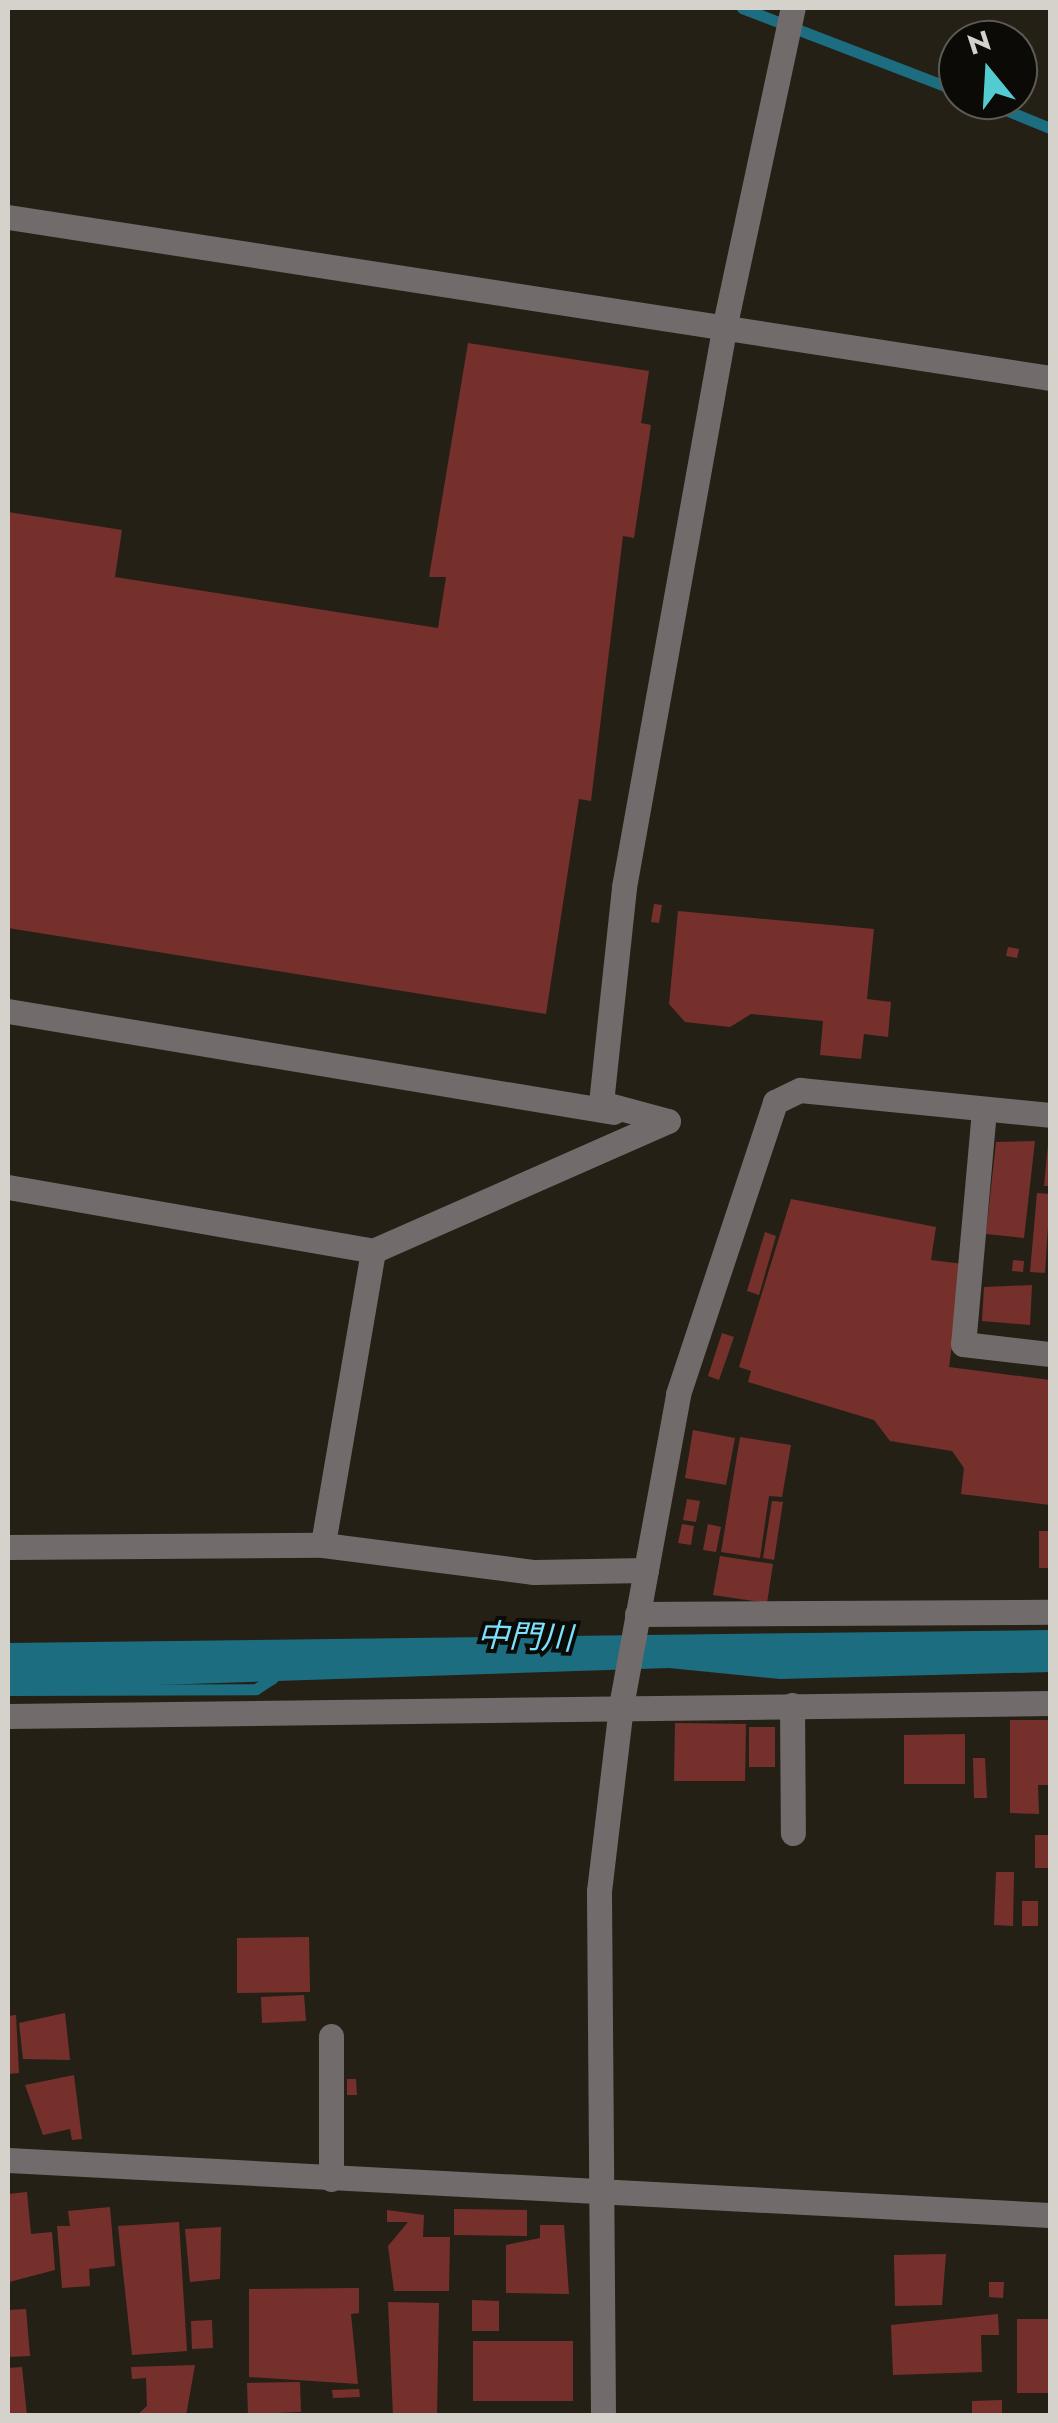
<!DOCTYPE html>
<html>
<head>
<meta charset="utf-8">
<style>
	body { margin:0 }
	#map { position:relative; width:1058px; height:2423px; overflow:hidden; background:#242016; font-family:Jost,"Noto Sans JP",sans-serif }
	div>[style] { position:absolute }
	.water>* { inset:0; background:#1d6d80 }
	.stream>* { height:11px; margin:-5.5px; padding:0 5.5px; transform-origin:5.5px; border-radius:5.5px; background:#1d6d80 }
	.building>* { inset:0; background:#76302c }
	.minor>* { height:25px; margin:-12.5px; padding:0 12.5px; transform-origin:12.5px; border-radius:12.5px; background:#726b6b }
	span { translate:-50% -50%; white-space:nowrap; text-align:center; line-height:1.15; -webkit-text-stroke:8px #0b0a06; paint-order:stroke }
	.water-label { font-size:32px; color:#7be1fe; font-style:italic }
	.frame { position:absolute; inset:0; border:10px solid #d5d2cc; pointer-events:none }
	.north { position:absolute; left:938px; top:20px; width:100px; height:100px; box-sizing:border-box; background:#0b0a06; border:2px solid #5c5a55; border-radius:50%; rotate:342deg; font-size:28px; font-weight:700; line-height:40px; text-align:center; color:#d5d2cc }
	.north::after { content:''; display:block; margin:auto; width:35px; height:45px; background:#52ccd0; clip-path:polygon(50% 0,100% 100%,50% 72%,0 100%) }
</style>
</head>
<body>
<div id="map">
	<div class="water">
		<div style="clip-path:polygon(1050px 1630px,1050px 1672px,780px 1679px,669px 1668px,8px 1690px,8px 1643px)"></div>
	</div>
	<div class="stream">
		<div style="left:742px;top:8px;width:231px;rotate:21deg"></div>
		<div style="left:981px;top:100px;width:74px;rotate:22.1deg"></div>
		<div style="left:8px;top:1690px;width:248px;rotate:-0.2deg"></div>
		<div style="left:256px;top:1689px;width:20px;rotate:-33deg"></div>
	</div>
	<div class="building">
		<div style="clip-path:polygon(468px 343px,649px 371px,641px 423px,651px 425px,634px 538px,623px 536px,591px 801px,579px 799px,546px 1014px,8px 928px,8px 512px,122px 530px,115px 577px,438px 628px,446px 577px,429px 577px)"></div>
		<div style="clip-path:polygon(654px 904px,662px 905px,659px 923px,651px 922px)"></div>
		<div style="clip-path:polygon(678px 911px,874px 929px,867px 999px,891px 1002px,888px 1037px,864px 1034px,861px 1059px,820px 1055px,823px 1021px,751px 1014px,730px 1027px,685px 1022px,669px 1004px)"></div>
		<div style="clip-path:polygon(1008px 947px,1019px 949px,1017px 958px,1006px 956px)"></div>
		<div style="clip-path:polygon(1035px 1141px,1024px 1238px,986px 1234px,996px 1142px)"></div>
		<div style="clip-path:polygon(1048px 1145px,1050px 1145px,1050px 1186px,1044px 1186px)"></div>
		<div style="clip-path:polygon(1037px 1193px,1050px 1194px,1045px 1273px,1030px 1272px)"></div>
		<div style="clip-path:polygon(791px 1199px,936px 1227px,931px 1260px,963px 1264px,949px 1367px,1050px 1380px,1050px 1505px,961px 1494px,964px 1468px,952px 1451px,890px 1441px,874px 1420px,748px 1382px,751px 1371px,739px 1367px)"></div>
		<div style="clip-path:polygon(765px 1232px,776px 1236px,759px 1295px,747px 1291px)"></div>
		<div style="clip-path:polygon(1013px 1260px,1024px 1261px,1023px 1272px,1012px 1271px)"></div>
		<div style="clip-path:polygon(1032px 1285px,1030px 1325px,982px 1321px,984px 1287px)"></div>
		<div style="clip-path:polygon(722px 1333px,734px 1337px,719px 1380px,708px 1376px)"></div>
		<div style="clip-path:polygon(693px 1430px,735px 1438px,726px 1485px,685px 1478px)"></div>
		<div style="clip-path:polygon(740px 1437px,791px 1445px,782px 1497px,769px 1496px,760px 1558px,721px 1552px)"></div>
		<div style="clip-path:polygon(687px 1499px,700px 1501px,696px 1522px,683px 1520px)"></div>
		<div style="clip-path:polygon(772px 1501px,783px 1502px,774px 1560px,763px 1558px)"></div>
		<div style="clip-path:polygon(682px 1524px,694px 1526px,691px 1545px,678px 1543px)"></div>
		<div style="clip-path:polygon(708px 1524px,721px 1527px,716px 1552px,703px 1550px)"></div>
		<div style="clip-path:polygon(1039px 1531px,1050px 1531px,1050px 1568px,1039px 1568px)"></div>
		<div style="clip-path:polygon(720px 1556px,773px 1564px,767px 1603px,713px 1595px)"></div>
		<div style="clip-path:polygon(1010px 1720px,1050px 1720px,1050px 1785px,1038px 1785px,1039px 1814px,1010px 1813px)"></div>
		<div style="clip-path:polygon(675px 1723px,746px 1724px,745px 1781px,674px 1781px)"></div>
		<div style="clip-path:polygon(749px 1727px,775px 1727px,775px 1767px,749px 1767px)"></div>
		<div style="clip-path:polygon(965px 1734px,965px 1784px,904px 1784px,904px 1735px)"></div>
		<div style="clip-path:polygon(973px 1758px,985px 1758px,987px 1798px,974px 1798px)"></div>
		<div style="clip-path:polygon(1035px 1835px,1050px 1835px,1050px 1868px,1035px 1868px)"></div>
		<div style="clip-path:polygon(996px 1872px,1014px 1872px,1013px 1926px,994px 1925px)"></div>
		<div style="clip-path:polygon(1022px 1901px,1038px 1901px,1038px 1926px,1022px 1926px)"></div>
		<div style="clip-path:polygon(309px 1937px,310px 1992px,237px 1993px,237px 1938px)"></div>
		<div style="clip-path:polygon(304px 1995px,306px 2021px,262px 2023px,261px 1997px)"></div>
		<div style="clip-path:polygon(65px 2013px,70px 2060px,23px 2059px,19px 2023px)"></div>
		<div style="clip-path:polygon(16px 2015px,19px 2073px,8px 2074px,8px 2016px)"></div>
		<div style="clip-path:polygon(74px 2075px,82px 2139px,72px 2140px,70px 2129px,43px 2135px,25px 2085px)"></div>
		<div style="clip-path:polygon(347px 2079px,356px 2079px,357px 2095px,347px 2095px)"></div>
		<div style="clip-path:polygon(27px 2192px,31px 2234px,52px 2232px,55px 2270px,9px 2282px,8px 2194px)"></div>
		<div style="clip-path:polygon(110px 2207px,115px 2266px,89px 2269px,90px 2286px,62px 2288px,57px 2226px,70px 2226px,68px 2211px)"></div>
		<div style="clip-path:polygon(454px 2209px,527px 2210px,527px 2236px,454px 2235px)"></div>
		<div style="clip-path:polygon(387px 2210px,424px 2215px,423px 2237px,450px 2237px,449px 2291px,394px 2291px,388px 2246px,408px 2222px,387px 2222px)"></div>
		<div style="clip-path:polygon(179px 2222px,187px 2351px,132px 2355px,118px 2226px)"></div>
		<div style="clip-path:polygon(540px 2225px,564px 2225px,569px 2294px,506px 2293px,506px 2245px,540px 2238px)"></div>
		<div style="clip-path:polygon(221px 2227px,220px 2279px,190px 2282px,185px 2229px)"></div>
		<div style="clip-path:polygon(946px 2254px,942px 2305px,895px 2306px,894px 2255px)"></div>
		<div style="clip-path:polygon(989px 2282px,1004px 2282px,1003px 2298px,989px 2297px)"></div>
		<div style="clip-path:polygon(359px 2288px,359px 2313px,351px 2314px,358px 2384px,249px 2377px,249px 2289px)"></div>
		<div style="clip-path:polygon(472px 2300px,499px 2301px,499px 2331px,472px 2331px)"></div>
		<div style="clip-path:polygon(388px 2302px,439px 2303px,437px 2416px,393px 2416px)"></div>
		<div style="clip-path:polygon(26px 2309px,30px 2356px,8px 2357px,8px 2310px)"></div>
		<div style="clip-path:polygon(998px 2314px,999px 2335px,981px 2335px,982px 2372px,893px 2375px,891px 2325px)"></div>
		<div style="clip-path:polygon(1017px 2319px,1050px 2319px,1050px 2393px,1017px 2393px)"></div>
		<div style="clip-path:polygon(212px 2320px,213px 2348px,192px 2349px,191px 2321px)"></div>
		<div style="clip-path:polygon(473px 2341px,573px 2341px,573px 2401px,473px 2401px)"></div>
		<div style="clip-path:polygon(195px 2365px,186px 2416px,136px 2416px,147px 2406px,146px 2378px,132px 2379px,131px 2367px)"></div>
		<div style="clip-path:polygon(22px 2367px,27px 2416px,8px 2416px,8px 2368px)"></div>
		<div style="clip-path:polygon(300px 2382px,301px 2412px,248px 2414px,247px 2383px)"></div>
		<div style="clip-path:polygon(359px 2389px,360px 2397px,333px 2398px,332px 2390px)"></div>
		<div style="clip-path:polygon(1002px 2400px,1002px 2416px,972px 2416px,972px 2401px)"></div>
	</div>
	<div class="minor">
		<div style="left:8px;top:217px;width:1054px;rotate:8.78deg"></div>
		<div style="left:8px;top:1011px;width:614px;rotate:9.46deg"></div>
		<div style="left:984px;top:1110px;width:235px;rotate:95.1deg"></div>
		<div style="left:963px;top:1344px;width:88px;rotate:6.6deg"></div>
		<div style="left:668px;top:1121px;width:69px;rotate:-165deg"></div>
		<div style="left:601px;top:1103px;width:217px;rotate:-83.9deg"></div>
		<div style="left:624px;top:887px;width:572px;rotate:-79.83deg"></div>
		<div style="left:725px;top:324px;width:323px;rotate:-77.9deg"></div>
		<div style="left:8px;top:1187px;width:371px;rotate:9.9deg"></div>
		<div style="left:373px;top:1251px;width:322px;rotate:-23.8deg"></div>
		<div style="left:373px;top:1251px;width:298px;rotate:99.7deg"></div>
		<div style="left:323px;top:1545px;width:213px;rotate:7.3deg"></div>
		<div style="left:534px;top:1572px;width:112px;rotate:-1deg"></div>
		<div style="left:8px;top:1547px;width:315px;rotate:-0.4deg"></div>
		<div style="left:637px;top:1614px;width:413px;rotate:-0.3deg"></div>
		<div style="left:792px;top:1705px;width:128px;rotate:89.6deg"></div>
		<div style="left:8px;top:1716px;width:1042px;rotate:-0.71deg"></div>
		<div style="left:8px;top:2160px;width:1043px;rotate:3.02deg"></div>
		<div style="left:331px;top:2179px;width:143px;rotate:-90deg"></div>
		<div style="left:603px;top:2416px;width:525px;rotate:-90.44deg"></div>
		<div style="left:599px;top:1891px;width:186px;rotate:-83.2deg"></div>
		<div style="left:621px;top:1706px;width:317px;rotate:-79.6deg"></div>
		<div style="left:678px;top:1394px;width:308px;rotate:-71.6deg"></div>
		<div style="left:775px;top:1102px;width:28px;rotate:-26deg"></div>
		<div style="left:800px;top:1090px;width:251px;rotate:5.7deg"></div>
	</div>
	<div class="water-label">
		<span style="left:525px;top:1637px;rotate:2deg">中門川</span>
	</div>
	<div class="frame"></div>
	<div class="north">N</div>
</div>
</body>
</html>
